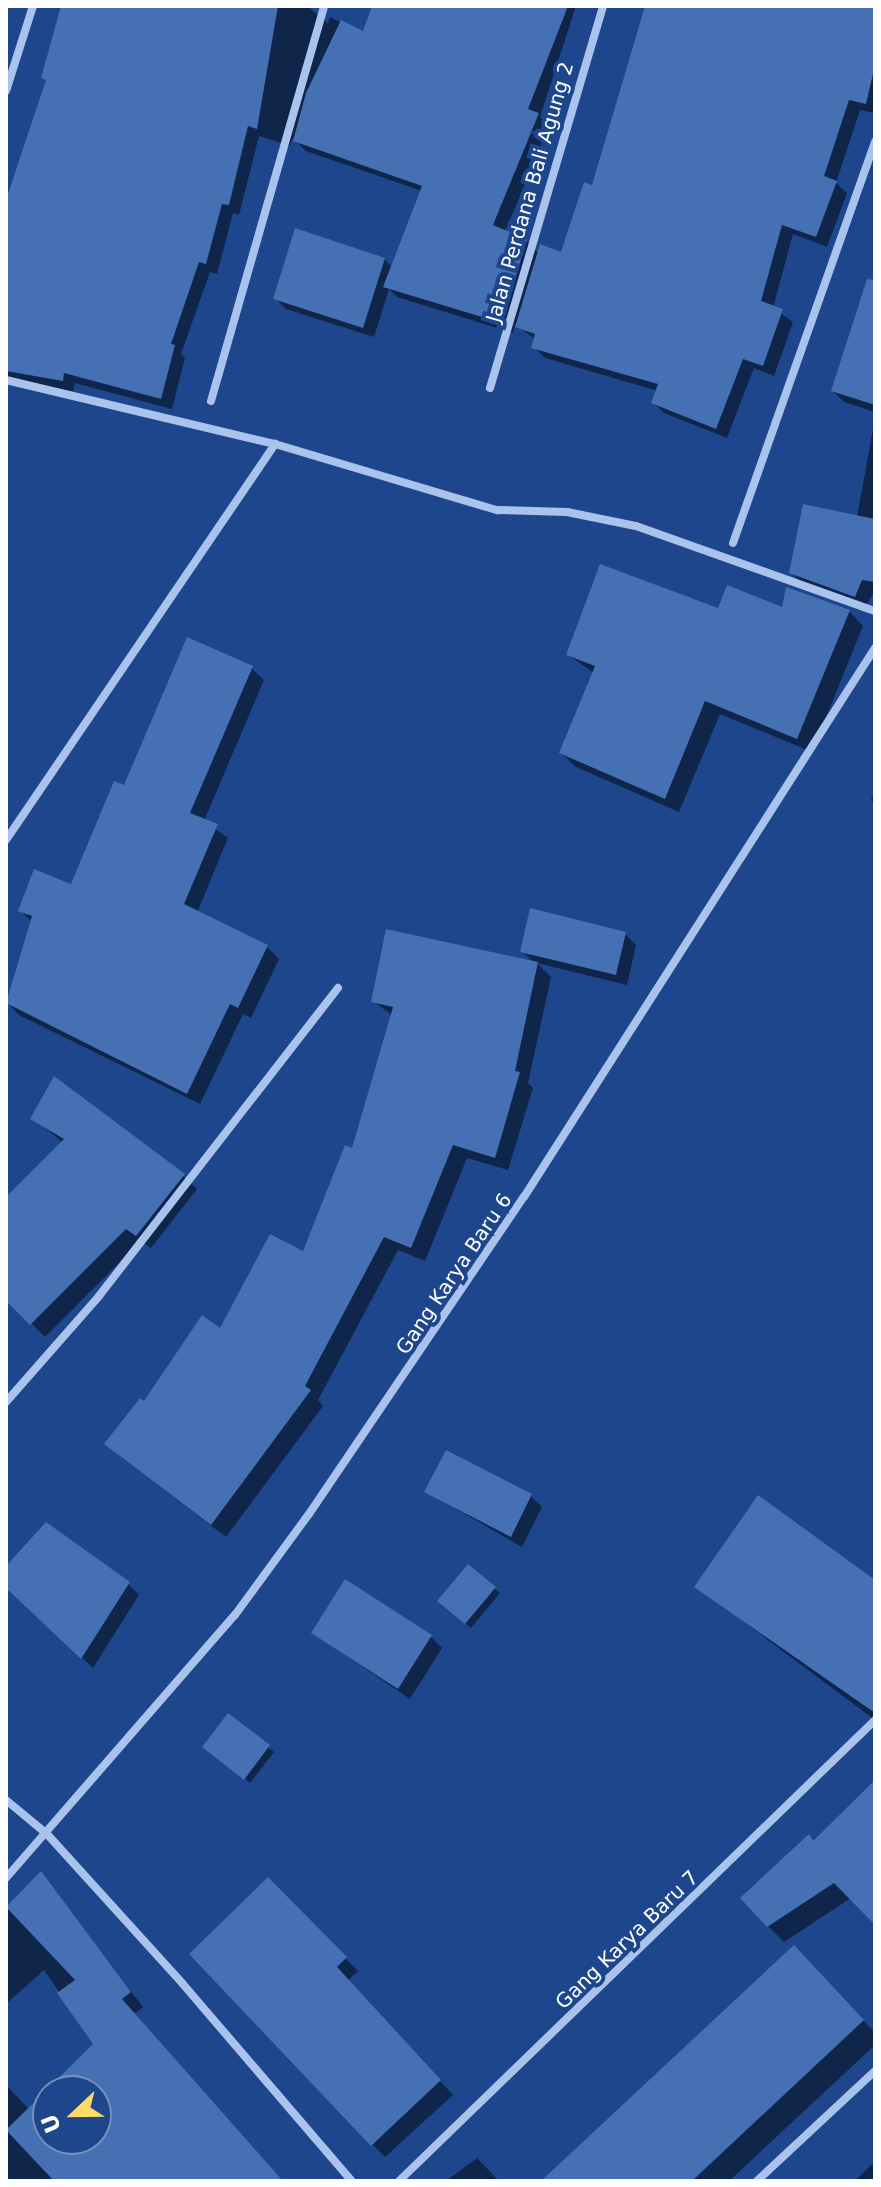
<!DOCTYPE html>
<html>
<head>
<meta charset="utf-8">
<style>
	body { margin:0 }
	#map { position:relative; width:881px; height:2187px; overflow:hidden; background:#1d468c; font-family:"DejaVu Sans",sans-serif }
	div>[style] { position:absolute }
	.shadow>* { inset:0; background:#0007 }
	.building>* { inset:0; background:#4570b4 }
	.minor>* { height:8px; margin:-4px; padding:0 4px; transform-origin:4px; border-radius:4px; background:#a9c3ed }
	span { translate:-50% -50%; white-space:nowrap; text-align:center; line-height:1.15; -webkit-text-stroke:8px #1d468c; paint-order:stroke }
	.street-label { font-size:20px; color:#fff }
	.frame { position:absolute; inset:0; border:8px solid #fff; pointer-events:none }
	.north { position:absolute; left:32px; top:2075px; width:80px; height:80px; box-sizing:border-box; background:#1d468c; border:2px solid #7790ba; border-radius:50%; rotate:248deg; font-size:22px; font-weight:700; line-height:32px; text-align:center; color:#fff }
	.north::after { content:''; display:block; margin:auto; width:28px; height:36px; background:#fcdb68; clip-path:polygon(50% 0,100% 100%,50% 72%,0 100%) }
</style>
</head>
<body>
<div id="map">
	<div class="shadow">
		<div style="clip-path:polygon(75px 6px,307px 6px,328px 23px,330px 17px,364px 34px,373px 6px,576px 6px,540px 117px,549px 126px,505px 232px,526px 240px,539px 254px,562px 255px,593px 187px,647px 6px,875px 6px,875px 113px,860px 110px,836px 183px,847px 193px,827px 247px,793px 234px,773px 308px,793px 322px,774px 376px,754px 368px,727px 438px,664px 413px,653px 402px,658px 391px,545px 358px,534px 347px,536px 340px,515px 324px,513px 333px,397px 297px,389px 289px,374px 337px,286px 309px,275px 298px,384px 259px,393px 268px,422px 191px,306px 151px,293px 138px,290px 146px,259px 136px,239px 215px,233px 213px,217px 274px,210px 272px,181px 354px,185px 358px,172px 409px,75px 383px,73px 391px,6px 378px,6px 197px)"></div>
		<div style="clip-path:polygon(875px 277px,875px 412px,844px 402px,833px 391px)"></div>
		<div style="clip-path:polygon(875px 418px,875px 590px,866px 606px,802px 583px,791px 572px,857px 517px)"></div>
		<div style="clip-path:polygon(783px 610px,849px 611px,863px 626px,812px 752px,720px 714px,679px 812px,576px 767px,561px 753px,594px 673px,568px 655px)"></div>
		<div style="clip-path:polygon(251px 668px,264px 680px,204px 821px,228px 838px,197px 913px,267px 947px,279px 959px,251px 1018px,243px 1014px,200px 1104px,19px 1015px,7px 1002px,32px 922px,20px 910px,72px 886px,125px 788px)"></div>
		<div style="clip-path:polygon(875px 789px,875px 805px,871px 800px)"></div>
		<div style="clip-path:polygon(625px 934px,636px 945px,627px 985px,537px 963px,551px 977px,528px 1083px,533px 1088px,508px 1170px,467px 1158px,425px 1261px,398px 1250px,318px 1400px,323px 1406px,226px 1537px,121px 1457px,107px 1443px,304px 1254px,354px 1151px,393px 1016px,373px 1001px,534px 963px,522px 951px)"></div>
		<div style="clip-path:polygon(32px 1118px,183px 1176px,197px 1189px,151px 1248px,141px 1241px,45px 1337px,6px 1298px,6px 1200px,64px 1143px)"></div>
		<div style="clip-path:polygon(447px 1452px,531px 1496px,542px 1507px,522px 1547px,427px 1492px)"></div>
		<div style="clip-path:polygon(468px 1567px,500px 1593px,471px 1628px,445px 1606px)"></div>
		<div style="clip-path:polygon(6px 1569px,128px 1584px,139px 1595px,93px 1668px,6px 1585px)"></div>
		<div style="clip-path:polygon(875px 1582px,875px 1720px,696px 1586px)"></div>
		<div style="clip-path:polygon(313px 1633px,431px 1637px,442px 1648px,410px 1699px)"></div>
		<div style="clip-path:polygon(228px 1716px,274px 1752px,250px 1783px,210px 1752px)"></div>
		<div style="clip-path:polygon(875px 1783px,875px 1922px,851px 1898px,784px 1942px,768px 1926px,814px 1843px)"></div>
		<div style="clip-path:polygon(evenodd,41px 1874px,143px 2007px,134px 2014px,282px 2181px,6px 2181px,6px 2085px,28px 2108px,96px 2045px,44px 1970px,6px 2004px,6px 1909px,41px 1874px,48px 2091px,96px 2091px,96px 2139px,48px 2139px,48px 2091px)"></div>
		<div style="clip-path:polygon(268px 1880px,358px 1971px,348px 1981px,453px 2095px,385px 2157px,372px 2144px)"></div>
		<div style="clip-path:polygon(812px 1965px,875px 2033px,875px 2045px,729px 2181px,544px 2181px)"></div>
		<div style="clip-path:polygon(477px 2158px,499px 2181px,446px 2181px)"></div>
		<div style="clip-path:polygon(875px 2161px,875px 2181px,855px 2181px)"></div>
	</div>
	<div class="building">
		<div style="clip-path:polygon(61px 6px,278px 6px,257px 129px,248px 126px,229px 205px,222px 204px,206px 264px,199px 262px,171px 344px,175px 345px,161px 399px,64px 373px,63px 381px,6px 371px,6px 199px,46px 80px,41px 78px)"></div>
		<div style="clip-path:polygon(372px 6px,568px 6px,528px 109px,539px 113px,493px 225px,527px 239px,502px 323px,383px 287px,422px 186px,293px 141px,306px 93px,341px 20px,363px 31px)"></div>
		<div style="clip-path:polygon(645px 6px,875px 6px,875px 65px,866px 104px,849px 100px,824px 176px,837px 181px,816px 237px,782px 225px,761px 301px,783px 309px,763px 366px,743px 359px,716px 429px,651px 403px,658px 384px,531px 348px,535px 334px,515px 327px,540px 244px,561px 252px,584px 182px,592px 185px)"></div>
		<div style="clip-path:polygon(295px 228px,385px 258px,363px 328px,273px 299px)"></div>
		<div style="clip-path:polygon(867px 279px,875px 280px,875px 405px,831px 391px)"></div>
		<div style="clip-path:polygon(803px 504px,875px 519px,875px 582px,862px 580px,855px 597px,789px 573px)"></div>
		<div style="clip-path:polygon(600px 564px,718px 608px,727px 585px,782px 607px,786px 587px,850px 610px,797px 739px,705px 701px,665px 799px,559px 753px,595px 666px,566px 655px)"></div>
		<div style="clip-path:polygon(187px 637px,253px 666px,190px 813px,218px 824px,184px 904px,268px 945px,238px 1008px,230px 1004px,187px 1094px,6px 1003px,32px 916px,18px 911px,34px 869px,71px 884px,114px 781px,124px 785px)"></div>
		<div style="clip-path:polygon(530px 908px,626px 932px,616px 975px,520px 952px)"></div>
		<div style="clip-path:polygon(386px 929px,538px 962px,515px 1071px,520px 1072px,495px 1158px,453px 1145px,411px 1248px,384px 1237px,305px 1386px,311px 1390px,211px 1525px,104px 1444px,140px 1398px,144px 1401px,202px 1315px,220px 1328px,270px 1234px,303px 1251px,345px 1145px,352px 1148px,393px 1007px,371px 1002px)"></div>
		<div style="clip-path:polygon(54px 1076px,185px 1174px,136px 1236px,126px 1229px,30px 1325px,6px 1301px,6px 1197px,64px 1139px,30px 1119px)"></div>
		<div style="clip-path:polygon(446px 1450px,532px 1494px,511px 1537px,424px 1492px)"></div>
		<div style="clip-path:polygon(758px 1495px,875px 1580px,875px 1713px,694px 1587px)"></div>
		<div style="clip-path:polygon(46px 1522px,130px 1582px,81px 1659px,6px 1588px,6px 1566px)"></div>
		<div style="clip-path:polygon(468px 1564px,496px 1587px,465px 1624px,437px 1601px)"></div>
		<div style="clip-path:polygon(345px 1579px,432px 1635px,398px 1689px,311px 1633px)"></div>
		<div style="clip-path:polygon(228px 1713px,270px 1745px,244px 1780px,202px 1747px)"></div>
		<div style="clip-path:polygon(875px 1780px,875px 1925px,834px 1883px,767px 1927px,740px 1898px,809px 1834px,813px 1841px)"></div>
		<div style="clip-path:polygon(evenodd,41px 1871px,131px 1992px,122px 1999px,283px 2181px,54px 2181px,6px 2130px,93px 2044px,57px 1993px,75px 1980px,6px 1907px,41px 1871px,48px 2091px,96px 2091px,96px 2139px,48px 2139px,48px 2091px)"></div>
		<div style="clip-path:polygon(268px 1877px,347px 1957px,337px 1967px,441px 2080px,371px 2146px,189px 1954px)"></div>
		<div style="clip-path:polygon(794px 1945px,864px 2020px,692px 2181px,541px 2181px)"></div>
	</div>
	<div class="minor">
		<div style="left:6px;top:91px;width:89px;rotate:-72.4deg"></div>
		<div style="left:6px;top:380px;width:277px;rotate:13.4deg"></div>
		<div style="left:275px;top:444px;width:232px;rotate:16.6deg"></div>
		<div style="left:497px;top:510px;width:70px;rotate:1.6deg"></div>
		<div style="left:567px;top:512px;width:70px;rotate:11.5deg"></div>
		<div style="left:636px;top:526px;width:254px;rotate:19.6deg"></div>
		<div style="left:490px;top:388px;width:398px;rotate:-73.5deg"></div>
		<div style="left:211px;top:401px;width:411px;rotate:-74deg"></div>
		<div style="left:733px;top:543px;width:426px;rotate:-70.5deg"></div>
		<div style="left:6px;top:840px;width:479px;rotate:-55.8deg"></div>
		<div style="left:6px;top:1402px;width:141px;rotate:-48.7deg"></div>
		<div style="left:99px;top:1296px;width:390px;rotate:-52.2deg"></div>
		<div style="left:6px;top:1800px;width:53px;rotate:39.7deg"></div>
		<div style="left:47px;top:1834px;width:201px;rotate:47.8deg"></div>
		<div style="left:182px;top:1983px;width:261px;rotate:49.4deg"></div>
		<div style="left:6px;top:1878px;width:349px;rotate:-49deg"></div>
		<div style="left:235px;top:1615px;width:125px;rotate:-53.8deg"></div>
		<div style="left:309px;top:1514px;width:383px;rotate:-55.9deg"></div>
		<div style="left:524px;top:1197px;width:652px;rotate:-57.41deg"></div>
		<div style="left:399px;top:2181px;width:663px;rotate:-44.08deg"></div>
		<div style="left:757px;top:2181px;width:161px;rotate:-43deg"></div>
	</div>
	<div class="street-label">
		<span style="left:530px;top:192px;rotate:-74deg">Jalan Perdana Bali Agung 2</span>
		<span style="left:454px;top:1274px;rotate:-56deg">Gang Karya Baru 6</span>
		<span style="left:627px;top:1940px;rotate:-44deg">Gang Karya Baru 7</span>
	</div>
	<div class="frame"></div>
	<div class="north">U</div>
</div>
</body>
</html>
